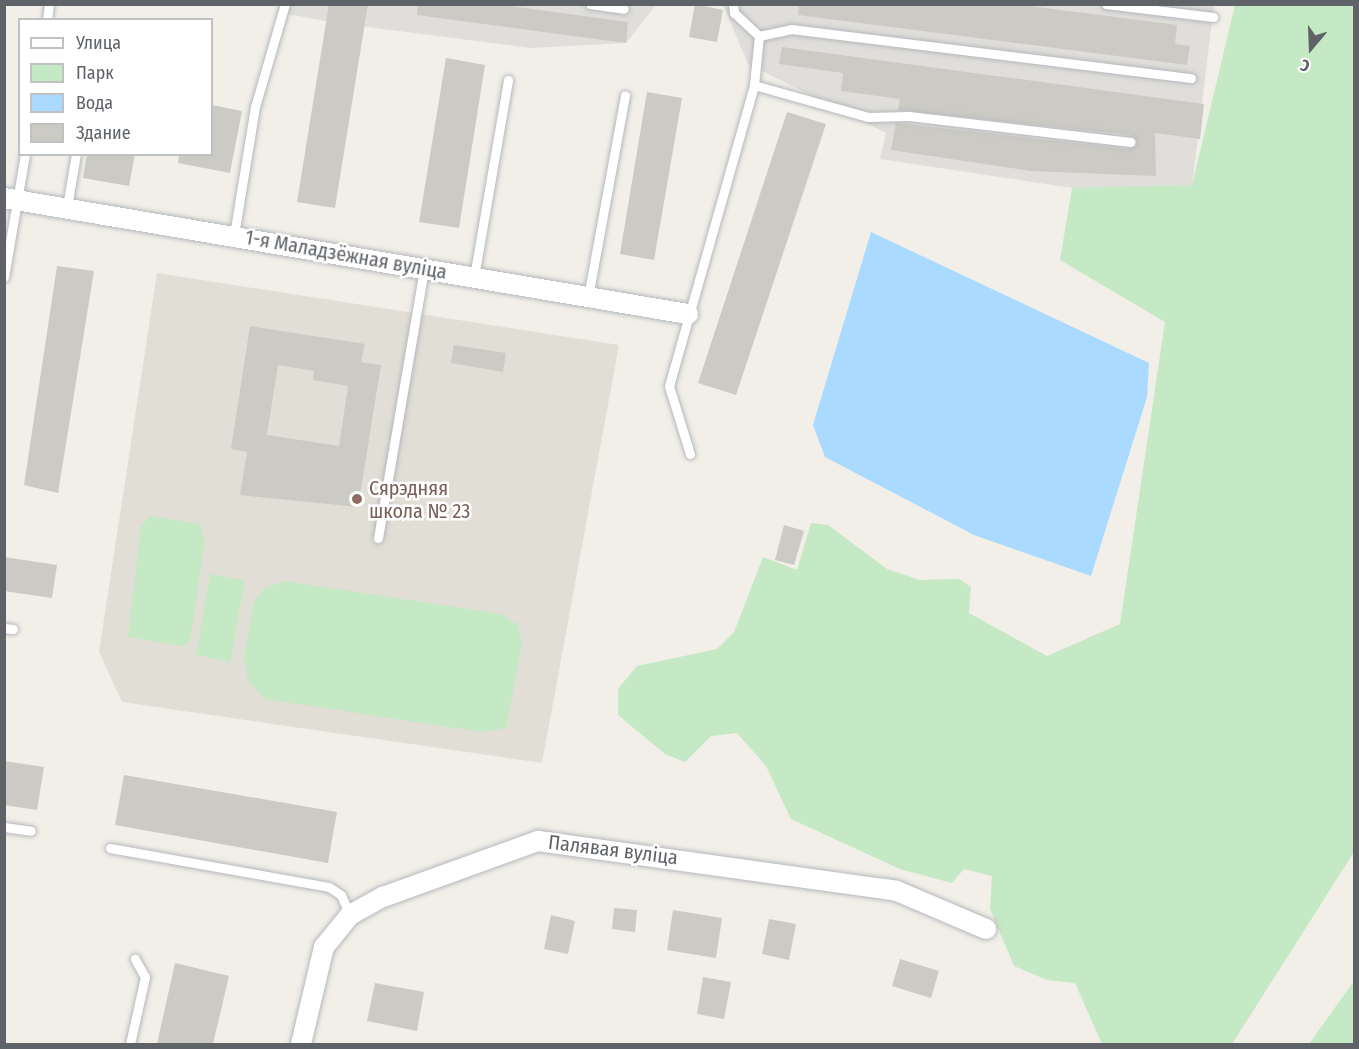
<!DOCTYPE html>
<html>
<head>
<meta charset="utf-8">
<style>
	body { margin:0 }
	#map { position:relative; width:1359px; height:1049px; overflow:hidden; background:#f1efe8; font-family:"Fira Sans Condensed",sans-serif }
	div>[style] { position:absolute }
	.industrial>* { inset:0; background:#e0deda }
	.education>* { inset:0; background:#e1ded6 }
	.green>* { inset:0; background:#c5e8c5 }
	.water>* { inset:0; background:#aadaff }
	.building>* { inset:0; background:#cccac5 }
	.roads { filter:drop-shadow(0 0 2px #b5b8bc) drop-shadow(0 0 2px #b5b8bc) }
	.service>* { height:9px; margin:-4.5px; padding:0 4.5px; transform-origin:4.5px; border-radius:4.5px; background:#fff }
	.minor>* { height:20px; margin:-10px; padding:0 10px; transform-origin:10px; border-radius:10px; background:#fff }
	.dots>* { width:16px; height:16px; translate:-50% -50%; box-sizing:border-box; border:3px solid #fff; border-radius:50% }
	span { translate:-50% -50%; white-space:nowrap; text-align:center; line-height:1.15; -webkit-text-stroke:5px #fff; paint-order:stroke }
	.street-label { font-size:20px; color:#5f6368 }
	.education-label { font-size:20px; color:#785e54 }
	.left { translate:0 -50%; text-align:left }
	.frame { position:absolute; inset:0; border:6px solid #5f6368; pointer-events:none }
	.legend { position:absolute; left:18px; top:18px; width:195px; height:138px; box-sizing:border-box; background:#fff; border:2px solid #bfc1c3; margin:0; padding:8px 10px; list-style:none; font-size:18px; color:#5f6368 }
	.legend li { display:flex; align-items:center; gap:12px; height:30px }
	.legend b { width:30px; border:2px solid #bfc1c3 }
	.north { position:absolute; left:1281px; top:18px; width:60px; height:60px; -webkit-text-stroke:4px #fff; paint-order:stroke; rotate:199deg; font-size:16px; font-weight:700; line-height:24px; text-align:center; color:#5f6368 }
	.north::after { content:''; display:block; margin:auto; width:21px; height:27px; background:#5f6368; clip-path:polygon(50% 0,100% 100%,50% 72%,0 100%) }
</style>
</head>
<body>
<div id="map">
	<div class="industrial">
		<div style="clip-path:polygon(283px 4px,656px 5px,626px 43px,531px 48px,336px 23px,282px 13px)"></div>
		<div style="clip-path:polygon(723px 5px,1214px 5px,1192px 186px,1072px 188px,880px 159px,886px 133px,748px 64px)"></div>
	</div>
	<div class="education">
		<div style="clip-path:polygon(157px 273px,619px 345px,542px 763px,122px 702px,99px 652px)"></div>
	</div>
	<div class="green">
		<div style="clip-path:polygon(1235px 5px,1354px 5px,1354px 852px,1232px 1044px,1102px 1044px,1075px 983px,1047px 980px,1014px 966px,990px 909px,992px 876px,964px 869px,952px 883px,900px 869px,791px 819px,766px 766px,737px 733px,711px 736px,685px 762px,665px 754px,618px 715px,618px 689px,637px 666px,717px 649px,734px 632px,763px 557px,797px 570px,811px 523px,828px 525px,887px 569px,919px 580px,959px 579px,971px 587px,969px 613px,1047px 656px,1120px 624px,1165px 322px,1060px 260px,1072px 188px,1192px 185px)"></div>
		<div style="clip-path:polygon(150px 516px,200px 524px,205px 540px,190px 641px,183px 646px,128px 637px,141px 527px)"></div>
		<div style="clip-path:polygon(210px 574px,245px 580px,230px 662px,196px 655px)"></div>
		<div style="clip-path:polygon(285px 581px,501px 614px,517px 624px,522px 644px,506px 728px,482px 732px,265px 699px,248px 681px,244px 658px,254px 602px,263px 589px)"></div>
		<div style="clip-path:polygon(1354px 981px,1354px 1044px,1309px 1044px)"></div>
	</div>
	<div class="water">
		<div style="clip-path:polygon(871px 232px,1149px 363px,1147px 397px,1091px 576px,974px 535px,825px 457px,813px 425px)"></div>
	</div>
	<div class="building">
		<div style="clip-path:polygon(329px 4px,368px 4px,335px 208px,297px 202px)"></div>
		<div style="clip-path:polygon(418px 4px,495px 4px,628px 22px,626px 43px,417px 15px)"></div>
		<div style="clip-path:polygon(695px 4px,723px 10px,717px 42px,689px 37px)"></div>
		<div style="clip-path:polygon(799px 4px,1014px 4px,1177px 25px,1175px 44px,1190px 46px,1187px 65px,798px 15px)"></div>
		<div style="clip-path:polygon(782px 47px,1204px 104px,1200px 139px,1155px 133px,1156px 176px,1031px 171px,891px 150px,896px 123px,1129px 149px,1137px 142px,1131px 135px,898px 110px,900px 99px,841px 91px,843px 73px,779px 64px)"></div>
		<div style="clip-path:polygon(446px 58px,485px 65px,459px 228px,419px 222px)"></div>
		<div style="clip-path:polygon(647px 92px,682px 98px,654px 260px,620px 254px)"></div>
		<div style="clip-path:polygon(212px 105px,242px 111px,230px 173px,178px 163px,179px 154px,212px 154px)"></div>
		<div style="clip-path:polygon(787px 112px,826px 124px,736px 395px,698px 383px)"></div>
		<div style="clip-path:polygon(87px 154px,135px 154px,129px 186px,83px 178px)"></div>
		<div style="clip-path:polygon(57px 266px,94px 271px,58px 493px,24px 485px)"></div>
		<div style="clip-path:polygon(evenodd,250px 326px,365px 344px,361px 362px,381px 365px,358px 507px,240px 495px,247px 452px,231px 449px,250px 326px,278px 365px,314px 371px,313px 380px,348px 386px,339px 446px,267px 435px,278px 365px)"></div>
		<div style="clip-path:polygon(454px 345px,506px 353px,503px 372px,451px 363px)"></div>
		<div style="clip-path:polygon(784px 525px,804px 531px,794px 565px,775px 560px)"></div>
		<div style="clip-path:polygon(4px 557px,57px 565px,52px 598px,4px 591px)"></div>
		<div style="clip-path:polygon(4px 761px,44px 767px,37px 810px,4px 805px)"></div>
		<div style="clip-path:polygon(124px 775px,337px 812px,328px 863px,115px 825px)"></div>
		<div style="clip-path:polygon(614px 908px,637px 910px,635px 932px,612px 929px)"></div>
		<div style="clip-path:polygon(673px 910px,722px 918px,716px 958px,667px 950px)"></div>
		<div style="clip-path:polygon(551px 915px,575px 921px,568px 954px,544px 949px)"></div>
		<div style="clip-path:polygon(769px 919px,796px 924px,789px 960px,762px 954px)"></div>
		<div style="clip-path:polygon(900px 959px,939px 971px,931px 998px,892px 986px)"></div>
		<div style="clip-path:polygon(175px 963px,229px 976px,213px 1044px,157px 1044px)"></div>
		<div style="clip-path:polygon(703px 977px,731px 982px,724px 1019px,697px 1014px)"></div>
		<div style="clip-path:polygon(375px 983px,424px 992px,417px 1031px,367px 1021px)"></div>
	</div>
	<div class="roads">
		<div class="service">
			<div style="left:590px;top:4px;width:34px;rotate:8deg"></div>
			<div style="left:1106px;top:4px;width:108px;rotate:6.9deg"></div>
			<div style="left:47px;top:20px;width:16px;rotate:-83deg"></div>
			<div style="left:759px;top:36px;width:33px;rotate:-12deg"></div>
			<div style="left:791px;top:29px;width:403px;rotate:7deg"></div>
			<div style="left:754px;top:85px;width:118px;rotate:15.7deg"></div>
			<div style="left:868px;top:117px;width:41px;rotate:-1.4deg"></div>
			<div style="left:909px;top:116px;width:223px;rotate:6.7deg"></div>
			<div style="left:67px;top:207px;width:54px;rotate:-80.4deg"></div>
			<div style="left:234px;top:235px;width:130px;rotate:-80.7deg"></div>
			<div style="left:255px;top:107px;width:107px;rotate:-73.8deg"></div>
			<div style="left:4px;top:277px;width:125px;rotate:-80.3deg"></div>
			<div style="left:474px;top:277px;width:200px;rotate:-80.2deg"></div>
			<div style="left:588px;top:297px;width:205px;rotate:-79.6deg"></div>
			<div style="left:690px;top:454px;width:71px;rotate:-107.2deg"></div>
			<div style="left:669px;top:386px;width:313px;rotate:-74.2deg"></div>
			<div style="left:754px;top:85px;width:49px;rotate:-84.2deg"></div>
			<div style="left:759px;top:36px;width:34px;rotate:-137deg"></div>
			<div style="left:734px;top:13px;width:9px;rotate:-96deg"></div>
			<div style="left:378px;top:538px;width:274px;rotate:-80.3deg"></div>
			<div style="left:4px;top:628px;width:9px;rotate:6deg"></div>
			<div style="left:4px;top:827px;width:27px;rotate:8deg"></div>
			<div style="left:110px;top:848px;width:222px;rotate:10.1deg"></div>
			<div style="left:329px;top:887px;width:14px;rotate:34deg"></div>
			<div style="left:341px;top:895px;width:22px;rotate:66deg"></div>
			<div style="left:130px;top:1044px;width:69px;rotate:-77.4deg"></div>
			<div style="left:145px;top:977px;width:21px;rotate:-119deg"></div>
		</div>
		<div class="minor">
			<div style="left:4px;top:198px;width:694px;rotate:9.63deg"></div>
			<div style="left:301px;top:1044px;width:100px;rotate:-76.7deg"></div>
			<div style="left:324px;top:947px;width:41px;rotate:-50.9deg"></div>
			<div style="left:350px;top:915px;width:38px;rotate:-29deg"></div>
			<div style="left:383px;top:897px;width:165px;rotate:-19.9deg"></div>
			<div style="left:538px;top:841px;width:362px;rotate:7.9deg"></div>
			<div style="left:897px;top:891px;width:97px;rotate:23.1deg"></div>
		</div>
	</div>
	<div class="dots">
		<div style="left:357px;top:499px;background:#8d6e63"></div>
	</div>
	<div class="street-label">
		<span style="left:346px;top:255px;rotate:10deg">1-я Маладзёжная вуліца</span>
		<span style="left:613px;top:850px;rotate:7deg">Палявая вуліца</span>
	</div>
	<div class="education-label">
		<span class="left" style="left:369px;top:500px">Сярэдняя<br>школа № 23</span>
	</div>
	<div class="frame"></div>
	<ul class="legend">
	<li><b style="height:8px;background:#fff"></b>Улица</li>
	<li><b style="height:16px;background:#c5e8c5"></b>Парк</li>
	<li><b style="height:16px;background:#aadaff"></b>Вода</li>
	<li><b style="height:16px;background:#cccac5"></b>Здание</li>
	</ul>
	<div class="north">С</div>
</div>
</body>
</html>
